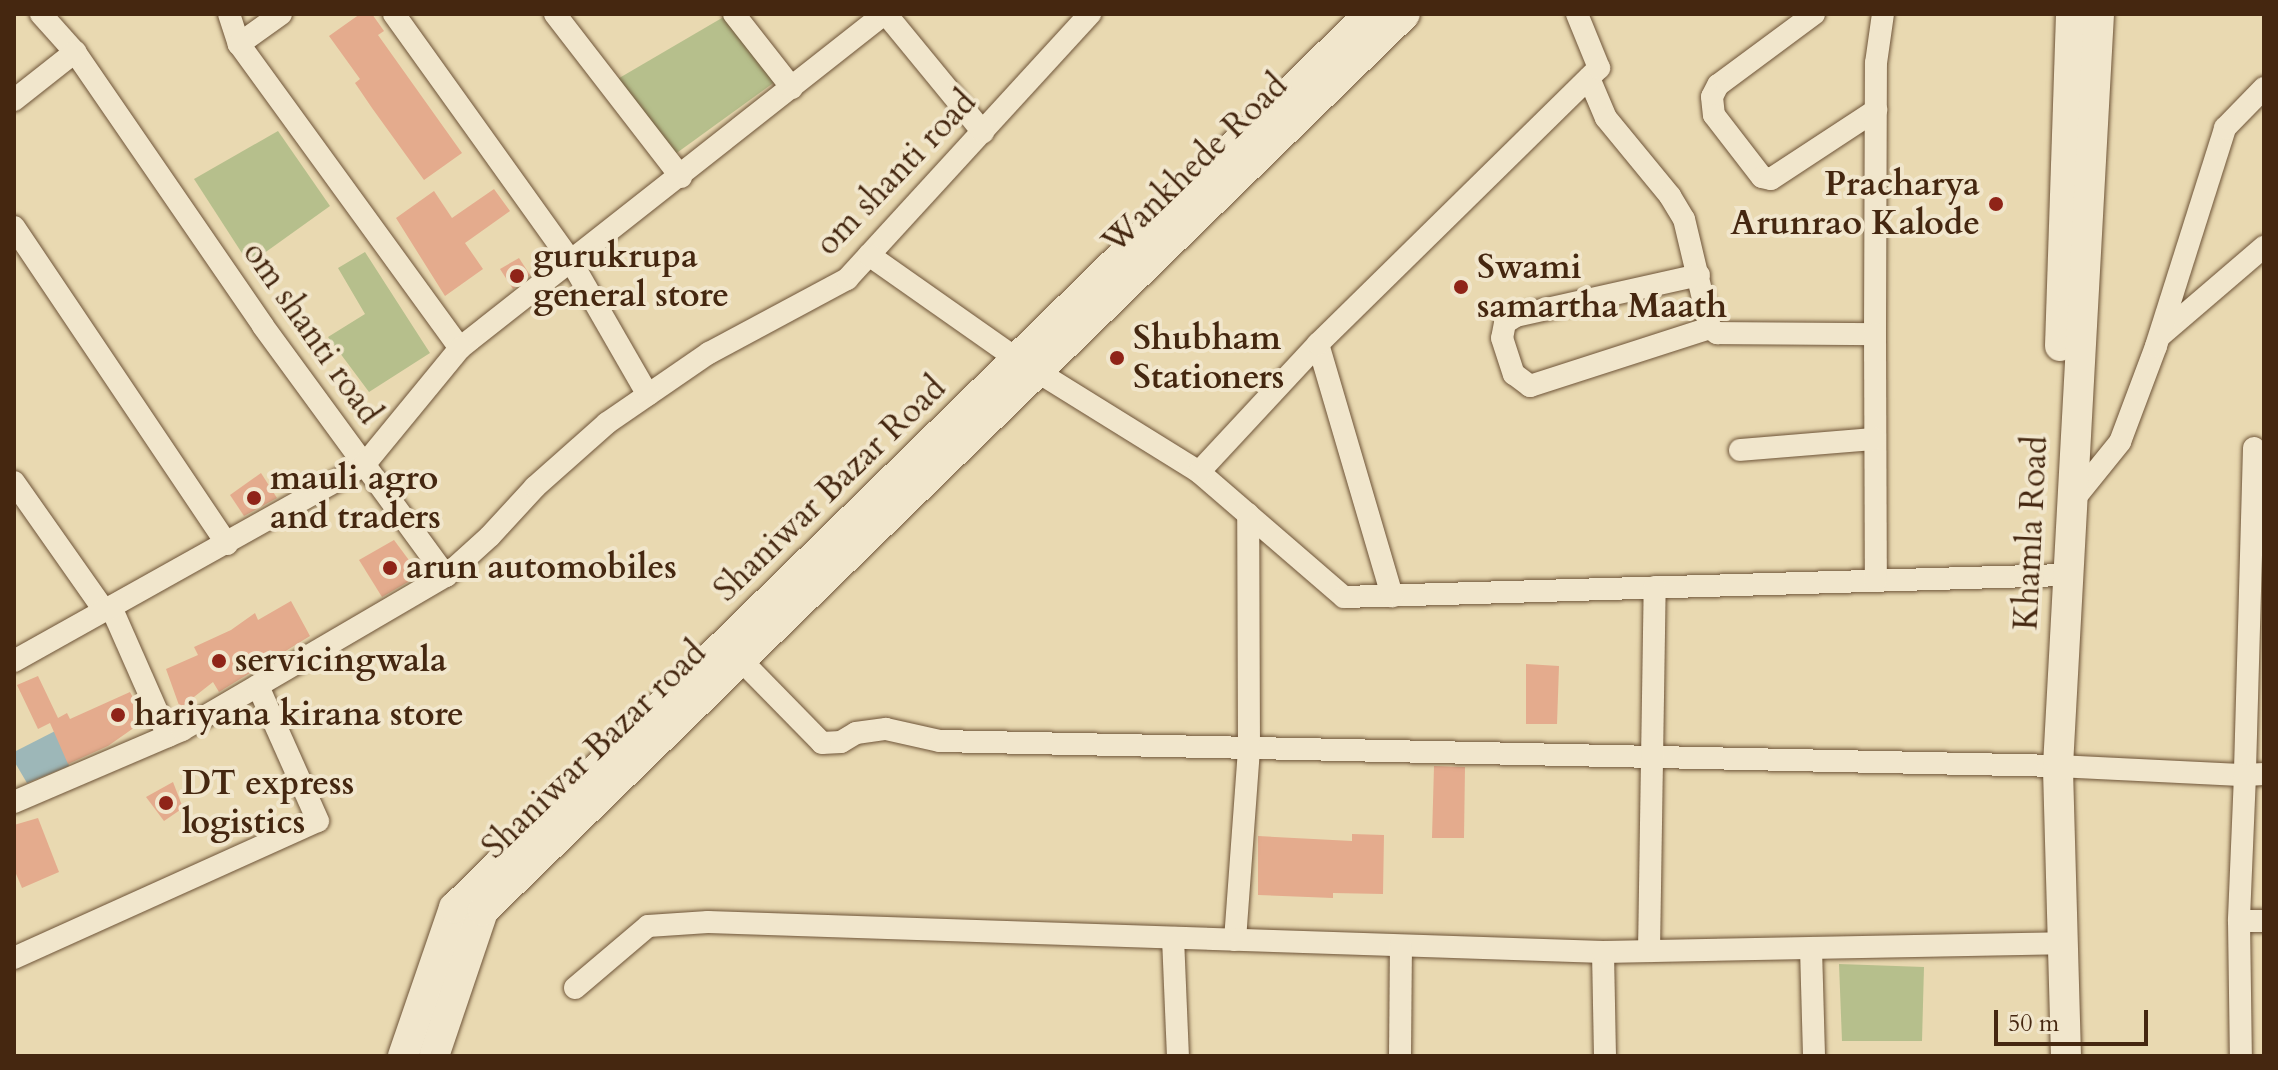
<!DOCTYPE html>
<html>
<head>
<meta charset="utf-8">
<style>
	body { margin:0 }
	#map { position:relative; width:2278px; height:1070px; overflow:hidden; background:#e9d9b1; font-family:Cardo,serif }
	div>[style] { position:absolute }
	.green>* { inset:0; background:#b6bf8c }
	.water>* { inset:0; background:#9db7b8 }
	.building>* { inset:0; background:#e4ab8d }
	.roads { filter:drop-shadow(0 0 2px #6e5438) drop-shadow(0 0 2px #6e5438) }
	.street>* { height:22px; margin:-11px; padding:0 11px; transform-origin:11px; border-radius:11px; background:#f1e6cc }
	.secondary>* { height:30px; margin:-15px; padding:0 15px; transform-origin:15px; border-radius:15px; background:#f1e6cc }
	.dots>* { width:22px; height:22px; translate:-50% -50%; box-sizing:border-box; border:4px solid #f1e6cc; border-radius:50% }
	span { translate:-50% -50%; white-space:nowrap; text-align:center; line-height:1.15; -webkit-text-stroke:8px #f1e6cc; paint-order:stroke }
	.street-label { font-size:34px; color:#452710 }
	.poi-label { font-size:34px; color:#452710; font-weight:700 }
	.right { translate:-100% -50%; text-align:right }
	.left { translate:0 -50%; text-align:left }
	.frame { position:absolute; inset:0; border:16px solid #452710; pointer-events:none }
	.scale { position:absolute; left:1994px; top:1010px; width:154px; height:36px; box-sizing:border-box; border:4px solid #452710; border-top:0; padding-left:10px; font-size:24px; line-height:28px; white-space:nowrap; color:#452710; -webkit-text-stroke:6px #f1e6cc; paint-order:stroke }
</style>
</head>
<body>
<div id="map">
	<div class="green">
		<div style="clip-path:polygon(727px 15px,776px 81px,667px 160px,609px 84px)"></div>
		<div style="clip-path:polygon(278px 131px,330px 206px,249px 264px,194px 179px)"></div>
		<div style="clip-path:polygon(365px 252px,430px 353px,369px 392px,328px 337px,365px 314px,338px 268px)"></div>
		<div style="clip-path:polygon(1839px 964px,1924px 967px,1922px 1041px,1842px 1041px)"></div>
	</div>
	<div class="water">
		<div style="clip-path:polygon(61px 728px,69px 766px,27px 783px,14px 761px,14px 752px)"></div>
	</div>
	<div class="building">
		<div style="clip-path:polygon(360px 14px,372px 14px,384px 31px,378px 35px,462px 153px,424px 180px,372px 108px,355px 83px,360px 79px,329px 36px)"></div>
		<div style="clip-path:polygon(494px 189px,510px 211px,465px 243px,483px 269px,445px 296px,396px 218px,434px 191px,452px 218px)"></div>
		<div style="clip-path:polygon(519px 258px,530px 275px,513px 289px,500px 269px)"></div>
		<div style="clip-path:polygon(261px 473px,277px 498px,244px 516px,230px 495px)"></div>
		<div style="clip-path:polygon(394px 540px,420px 575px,382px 597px,359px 560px)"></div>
		<div style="clip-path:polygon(291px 601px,310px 636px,219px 692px,213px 682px,180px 708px,166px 669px,198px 655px,194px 647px,231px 630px,255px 613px,258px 620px)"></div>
		<div style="clip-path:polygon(1526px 664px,1559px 666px,1557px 724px,1526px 724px)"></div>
		<div style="clip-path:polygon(38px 676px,58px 718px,67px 713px,70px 719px,130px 692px,145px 720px,108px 746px,68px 764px,50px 723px,38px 729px,17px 685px)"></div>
		<div style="clip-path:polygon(1434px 766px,1465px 767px,1464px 838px,1432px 838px)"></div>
		<div style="clip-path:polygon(173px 782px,183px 808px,164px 821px,146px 797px)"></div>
		<div style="clip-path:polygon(38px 818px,59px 872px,22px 888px,14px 869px,14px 825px)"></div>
		<div style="clip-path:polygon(1352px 834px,1384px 835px,1383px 894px,1333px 893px,1333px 898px,1258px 895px,1258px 836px,1352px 841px)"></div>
	</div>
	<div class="roads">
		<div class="street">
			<div style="left:41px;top:14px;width:51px;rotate:48.2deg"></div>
			<div style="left:75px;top:52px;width:332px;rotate:55.5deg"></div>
			<div style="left:263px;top:326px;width:310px;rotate:53.8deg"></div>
			<div style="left:446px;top:576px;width:59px;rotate:-42.3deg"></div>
			<div style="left:490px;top:536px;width:67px;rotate:-47.4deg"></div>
			<div style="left:535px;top:487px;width:96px;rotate:-41.6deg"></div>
			<div style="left:607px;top:423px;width:124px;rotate:-34.5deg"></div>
			<div style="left:709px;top:353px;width:157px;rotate:-28.2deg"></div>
			<div style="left:847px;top:279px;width:360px;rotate:-47.5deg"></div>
			<div style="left:229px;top:14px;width:32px;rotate:72deg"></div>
			<div style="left:281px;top:14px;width:52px;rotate:144.5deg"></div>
			<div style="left:239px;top:44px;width:376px;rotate:54deg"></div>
			<div style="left:460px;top:348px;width:540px;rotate:-38.23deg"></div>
			<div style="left:394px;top:14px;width:306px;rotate:54.4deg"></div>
			<div style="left:572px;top:263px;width:152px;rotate:60.1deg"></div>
			<div style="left:555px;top:14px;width:206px;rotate:52.3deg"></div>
			<div style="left:734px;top:14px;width:94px;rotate:51.9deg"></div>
			<div style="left:886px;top:14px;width:153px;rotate:50.6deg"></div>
			<div style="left:1814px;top:14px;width:119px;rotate:143.5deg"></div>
			<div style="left:1718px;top:85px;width:13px;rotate:117deg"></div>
			<div style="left:1712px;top:97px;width:18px;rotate:84deg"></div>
			<div style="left:1714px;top:115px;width:78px;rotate:52.3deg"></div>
			<div style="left:1762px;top:177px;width:9px;rotate:13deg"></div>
			<div style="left:1771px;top:179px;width:126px;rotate:-33.3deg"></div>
			<div style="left:1589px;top:78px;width:43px;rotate:67deg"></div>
			<div style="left:1606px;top:118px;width:101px;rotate:50.6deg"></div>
			<div style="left:1670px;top:196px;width:27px;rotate:59deg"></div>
			<div style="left:1684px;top:219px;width:112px;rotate:76.6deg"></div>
			<div style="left:1710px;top:328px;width:9px;rotate:36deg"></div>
			<div style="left:1717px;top:333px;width:158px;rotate:0.4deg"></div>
			<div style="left:1875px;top:334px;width:271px;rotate:-89.8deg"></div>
			<div style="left:1876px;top:63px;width:49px;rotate:-81.9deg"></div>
			<div style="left:14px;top:100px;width:78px;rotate:-38.2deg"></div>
			<div style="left:14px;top:227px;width:382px;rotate:56.1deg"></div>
			<div style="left:869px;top:255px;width:181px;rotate:35.1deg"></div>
			<div style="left:1017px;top:359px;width:214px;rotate:31.8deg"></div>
			<div style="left:1199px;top:472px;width:191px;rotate:40.8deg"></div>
			<div style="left:1344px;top:597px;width:722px;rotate:-1.75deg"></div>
			<div style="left:1699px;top:275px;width:188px;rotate:167.4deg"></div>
			<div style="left:1516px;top:316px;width:13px;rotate:148deg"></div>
			<div style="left:1505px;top:323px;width:15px;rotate:101deg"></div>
			<div style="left:1502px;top:338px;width:38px;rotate:72deg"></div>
			<div style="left:1514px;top:374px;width:20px;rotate:37deg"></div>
			<div style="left:1530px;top:386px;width:189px;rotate:-17.9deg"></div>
			<div style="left:1875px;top:334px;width:247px;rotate:89.8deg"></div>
			<div style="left:2160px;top:336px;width:137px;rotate:-40.6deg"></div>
			<div style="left:1318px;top:344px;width:263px;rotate:73.6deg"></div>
			<div style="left:2254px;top:448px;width:327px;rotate:91.6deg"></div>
			<div style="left:2245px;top:775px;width:19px;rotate:-3deg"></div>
			<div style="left:1740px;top:450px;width:135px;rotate:-4.7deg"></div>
			<div style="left:1199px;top:472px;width:175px;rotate:-47.1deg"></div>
			<div style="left:1318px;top:344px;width:394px;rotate:-44.5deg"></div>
			<div style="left:1599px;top:68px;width:58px;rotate:-112.2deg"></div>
			<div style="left:14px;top:482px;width:156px;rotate:54.9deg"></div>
			<div style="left:2070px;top:504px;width:80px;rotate:-51.1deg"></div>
			<div style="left:2120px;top:442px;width:103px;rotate:-69.4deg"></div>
			<div style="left:2156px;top:346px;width:229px;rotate:-72.4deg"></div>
			<div style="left:2225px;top:128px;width:56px;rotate:-45.7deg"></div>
			<div style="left:111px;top:607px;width:141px;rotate:66.2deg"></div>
			<div style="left:731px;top:650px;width:130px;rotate:45.6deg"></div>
			<div style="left:822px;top:743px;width:19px;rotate:-3deg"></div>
			<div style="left:841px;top:742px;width:17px;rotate:-31deg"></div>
			<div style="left:856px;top:733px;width:30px;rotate:-8deg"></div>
			<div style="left:886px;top:729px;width:55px;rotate:12.5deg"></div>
			<div style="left:940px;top:741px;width:1118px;rotate:1.28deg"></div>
			<div style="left:2058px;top:766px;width:187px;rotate:2.8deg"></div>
			<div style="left:2245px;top:775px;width:146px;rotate:92.4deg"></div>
			<div style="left:2239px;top:921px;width:135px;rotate:89.2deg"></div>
			<div style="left:14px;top:661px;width:401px;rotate:-29.2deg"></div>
			<div style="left:364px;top:465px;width:151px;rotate:-50.6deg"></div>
			<div style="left:14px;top:802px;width:183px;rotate:-23.2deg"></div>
			<div style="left:182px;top:730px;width:306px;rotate:-30.3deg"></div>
			<div style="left:2239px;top:921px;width:25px"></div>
			<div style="left:1173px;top:938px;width:118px;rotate:87.6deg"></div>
			<div style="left:1235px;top:940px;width:193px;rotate:-85.8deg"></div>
			<div style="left:1249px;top:748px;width:234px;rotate:-90.2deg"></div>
			<div style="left:1811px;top:948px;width:108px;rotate:88.4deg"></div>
			<div style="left:1649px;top:951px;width:364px;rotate:-89.1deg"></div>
			<div style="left:1603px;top:952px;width:104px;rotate:88.9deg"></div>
			<div style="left:14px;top:958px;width:333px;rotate:-24.3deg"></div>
			<div style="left:318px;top:821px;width:148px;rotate:-114deg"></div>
			<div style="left:575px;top:988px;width:96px;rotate:-40.3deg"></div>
			<div style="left:648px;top:926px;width:60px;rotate:-3.8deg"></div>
			<div style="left:708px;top:922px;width:896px;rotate:1.92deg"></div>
			<div style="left:1603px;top:952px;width:458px;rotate:-1.1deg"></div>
			<div style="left:1400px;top:1056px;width:110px;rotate:-89.5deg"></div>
		</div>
		<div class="secondary">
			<div style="left:2060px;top:346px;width:332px;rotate:-88.1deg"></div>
			<div style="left:403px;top:1056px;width:157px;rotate:-71deg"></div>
			<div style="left:454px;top:908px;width:1279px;rotate:-44.33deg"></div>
			<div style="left:434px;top:1056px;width:153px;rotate:-71.3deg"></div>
			<div style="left:483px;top:911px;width:1286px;rotate:-44.21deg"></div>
			<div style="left:2066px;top:1056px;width:290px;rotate:-91.6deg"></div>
			<div style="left:2058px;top:766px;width:753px;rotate:-86.88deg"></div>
		</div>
	</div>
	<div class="dots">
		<div style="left:1996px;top:204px;background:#8f2418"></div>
		<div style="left:517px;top:276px;background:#8f2418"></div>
		<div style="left:1461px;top:287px;background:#8f2418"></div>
		<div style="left:1117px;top:358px;background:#8f2418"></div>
		<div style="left:254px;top:498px;background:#8f2418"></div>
		<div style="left:390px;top:568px;background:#8f2418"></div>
		<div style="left:219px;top:661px;background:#8f2418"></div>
		<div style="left:118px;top:715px;background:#8f2418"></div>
		<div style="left:166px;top:803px;background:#8f2418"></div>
	</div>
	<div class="street-label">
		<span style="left:1195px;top:164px;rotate:-44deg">Wankhede Road</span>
		<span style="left:896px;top:173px;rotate:-46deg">om shanti road</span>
		<span style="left:312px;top:333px;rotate:55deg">om shanti road</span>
		<span style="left:830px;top:489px;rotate:-44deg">Shaniwar Bazar Road</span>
		<span style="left:2031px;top:533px;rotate:-87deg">Khamla Road</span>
		<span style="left:594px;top:750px;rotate:-44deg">Shaniwar Bazar road</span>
	</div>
	<div class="poi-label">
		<span class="right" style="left:1980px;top:204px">Pracharya<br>Arunrao Kalode</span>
		<span class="left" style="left:533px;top:276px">gurukrupa<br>general store</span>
		<span class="left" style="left:1477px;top:287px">Swami<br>samartha Maath</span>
		<span class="left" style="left:1133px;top:358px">Shubham<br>Stationers</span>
		<span class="left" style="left:270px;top:498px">mauli agro<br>and traders</span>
		<span class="left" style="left:406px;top:568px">arun automobiles</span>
		<span class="left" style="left:235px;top:661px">servicingwala</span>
		<span class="left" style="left:134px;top:715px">hariyana kirana store</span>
		<span class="left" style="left:182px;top:803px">DT express<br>logistics</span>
	</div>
	<div class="frame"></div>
	<div class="scale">50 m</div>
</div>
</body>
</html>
